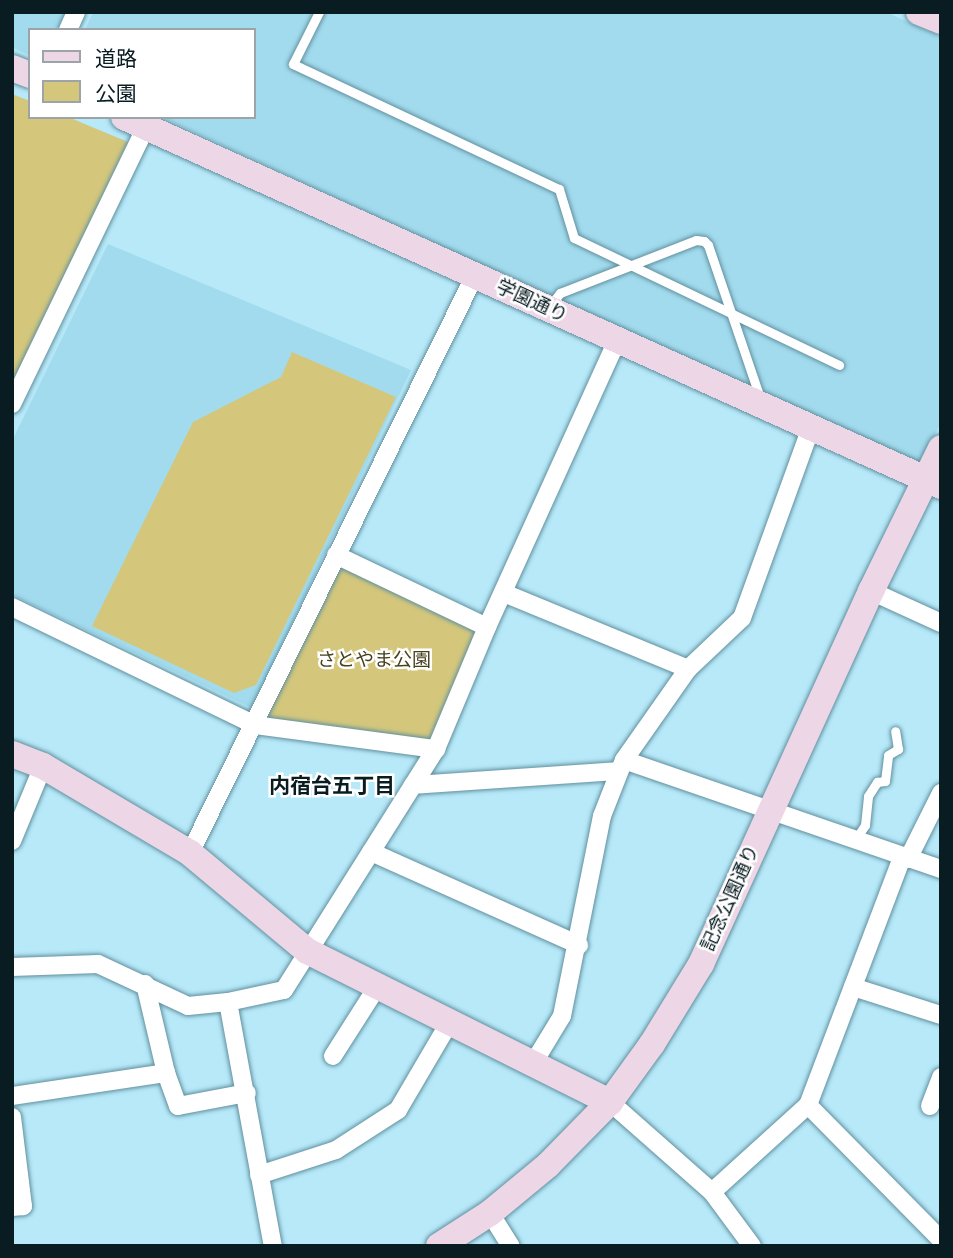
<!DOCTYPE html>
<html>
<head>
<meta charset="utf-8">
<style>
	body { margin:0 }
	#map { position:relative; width:953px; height:1258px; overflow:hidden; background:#b7e9f9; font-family:"IBM Plex Sans","Noto Sans JP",sans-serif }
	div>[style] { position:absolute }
	.built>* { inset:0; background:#a2dbee }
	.green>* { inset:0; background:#d4c77c }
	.roads { filter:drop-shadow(0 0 2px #61909f) drop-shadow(0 0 2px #61909f) }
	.lane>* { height:9px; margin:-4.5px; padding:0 4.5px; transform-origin:4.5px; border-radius:4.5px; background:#fff }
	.street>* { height:18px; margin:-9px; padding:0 9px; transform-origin:9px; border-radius:9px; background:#fff }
	.secondary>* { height:26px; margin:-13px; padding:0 13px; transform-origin:13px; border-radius:13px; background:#edd7e6 }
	span { translate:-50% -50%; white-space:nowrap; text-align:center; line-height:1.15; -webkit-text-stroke:5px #fff; paint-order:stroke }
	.street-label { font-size:19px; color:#081c22 }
	.park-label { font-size:19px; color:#47411e }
	.neighbourhood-label { font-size:21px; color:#081c22; font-weight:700 }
	.frame { position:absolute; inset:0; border:14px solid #081c22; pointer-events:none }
	.legend { position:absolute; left:28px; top:28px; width:228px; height:91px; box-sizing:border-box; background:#fff; border:2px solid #9ca4a7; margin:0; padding:9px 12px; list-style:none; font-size:21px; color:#081c22 }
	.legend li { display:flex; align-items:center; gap:14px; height:35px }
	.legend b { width:35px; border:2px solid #9ca4a7 }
</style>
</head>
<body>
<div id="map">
	<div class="built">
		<div style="clip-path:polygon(12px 12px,70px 12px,62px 30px,30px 30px,30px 56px,12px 47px)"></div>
		<div style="clip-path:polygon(93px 12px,886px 12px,941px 37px,941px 422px,920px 467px,162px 117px,254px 117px,254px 30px,85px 30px)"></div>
		<div style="clip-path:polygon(108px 244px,411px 370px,252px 708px,12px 595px,12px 441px)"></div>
	</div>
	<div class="green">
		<div style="clip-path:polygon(12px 94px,30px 101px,30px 117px,68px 117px,128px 142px,12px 384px)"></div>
		<div style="clip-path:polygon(292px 352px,396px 397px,256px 685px,234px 693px,92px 626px,193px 422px,281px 377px)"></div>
		<div style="clip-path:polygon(336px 555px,487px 627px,436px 749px,255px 725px)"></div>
	</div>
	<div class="roads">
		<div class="lane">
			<div style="left:319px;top:12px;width:58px;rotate:116.6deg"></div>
			<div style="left:293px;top:64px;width:294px;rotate:25.2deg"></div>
			<div style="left:559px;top:189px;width:51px;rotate:73deg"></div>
			<div style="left:574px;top:238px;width:294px;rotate:25.6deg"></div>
			<div style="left:549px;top:307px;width:18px;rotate:-52deg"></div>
			<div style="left:560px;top:293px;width:146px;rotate:-21.3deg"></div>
			<div style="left:696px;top:240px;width:8px;rotate:7deg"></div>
			<div style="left:704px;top:241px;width:6px;rotate:45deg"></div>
			<div style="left:708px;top:245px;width:162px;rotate:71.2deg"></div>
			<div style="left:855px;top:840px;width:18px;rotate:-56deg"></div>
			<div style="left:865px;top:825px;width:29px;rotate:-84deg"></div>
			<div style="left:868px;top:796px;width:17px;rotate:-57deg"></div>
			<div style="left:877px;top:782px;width:8px;rotate:-7deg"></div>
			<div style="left:885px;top:781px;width:26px;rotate:-83deg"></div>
			<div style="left:888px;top:755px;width:12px;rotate:-31deg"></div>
			<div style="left:898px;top:749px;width:18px;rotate:-99deg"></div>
		</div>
		<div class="street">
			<div style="left:68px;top:30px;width:20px;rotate:-66deg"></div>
			<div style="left:12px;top:404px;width:308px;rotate:-64.2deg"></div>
			<div style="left:336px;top:555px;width:167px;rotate:25.5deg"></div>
			<div style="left:871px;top:591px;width:77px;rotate:24.6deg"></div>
			<div style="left:504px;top:593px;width:199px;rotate:22.4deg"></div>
			<div style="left:12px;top:607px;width:270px;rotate:25.9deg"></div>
			<div style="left:255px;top:725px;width:183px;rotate:7.6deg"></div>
			<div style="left:624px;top:760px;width:335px;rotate:19deg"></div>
			<div style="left:413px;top:785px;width:206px;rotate:-3.9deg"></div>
			<div style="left:12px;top:841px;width:81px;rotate:-67.5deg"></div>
			<div style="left:371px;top:852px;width:228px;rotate:24.1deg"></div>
			<div style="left:190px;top:853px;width:644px;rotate:-63.75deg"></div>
			<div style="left:908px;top:859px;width:74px;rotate:-63.4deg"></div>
			<div style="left:12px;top:967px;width:86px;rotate:-2deg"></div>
			<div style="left:98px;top:964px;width:99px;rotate:25deg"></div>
			<div style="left:188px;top:1006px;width:40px;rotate:-5.7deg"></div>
			<div style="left:228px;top:1002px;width:57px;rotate:-12.1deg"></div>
			<div style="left:284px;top:990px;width:285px;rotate:-57.8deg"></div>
			<div style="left:436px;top:749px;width:132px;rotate:-67.3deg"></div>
			<div style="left:487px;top:627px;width:315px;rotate:-65.6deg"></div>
			<div style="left:145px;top:984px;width:91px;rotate:76.7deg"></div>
			<div style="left:166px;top:1073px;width:35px;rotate:70deg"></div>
			<div style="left:178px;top:1106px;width:70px;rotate:-10.7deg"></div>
			<div style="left:853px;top:987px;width:92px;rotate:17.7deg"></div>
			<div style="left:228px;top:1002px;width:248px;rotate:79.6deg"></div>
			<div style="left:333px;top:1056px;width:82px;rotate:-57.5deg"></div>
			<div style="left:534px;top:1062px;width:54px;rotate:-58.7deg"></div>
			<div style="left:562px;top:1016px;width:204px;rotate:-78.7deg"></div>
			<div style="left:602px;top:816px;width:60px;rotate:-68.6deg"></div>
			<div style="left:624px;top:760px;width:111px;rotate:-54.9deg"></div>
			<div style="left:688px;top:669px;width:74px;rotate:-43.4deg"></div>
			<div style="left:742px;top:618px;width:203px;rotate:-70.1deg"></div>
			<div style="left:12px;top:1096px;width:156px;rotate:-8.5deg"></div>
			<div style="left:610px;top:1102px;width:136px;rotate:41.4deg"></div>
			<div style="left:712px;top:1192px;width:67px;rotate:53.5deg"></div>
			<div style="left:808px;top:1105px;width:190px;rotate:45.4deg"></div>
			<div style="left:930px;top:1106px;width:31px;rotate:-69deg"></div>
			<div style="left:12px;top:1117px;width:90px;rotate:83deg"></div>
			<div style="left:23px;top:1206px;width:11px;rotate:175deg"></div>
			<div style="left:259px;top:1175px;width:81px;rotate:-18deg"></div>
			<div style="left:336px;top:1150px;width:74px;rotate:-32.8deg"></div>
			<div style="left:398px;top:1110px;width:101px;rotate:-59.6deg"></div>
			<div style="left:712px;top:1192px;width:130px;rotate:-42.2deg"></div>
			<div style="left:808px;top:1105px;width:264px;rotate:-69.2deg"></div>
			<div style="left:490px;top:1213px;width:39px;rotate:58deg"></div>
		</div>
		<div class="secondary">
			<div style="left:919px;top:12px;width:24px;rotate:22deg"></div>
			<div style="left:12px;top:68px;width:19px;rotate:21deg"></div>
			<div style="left:124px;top:117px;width:896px;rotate:24.31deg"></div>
			<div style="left:12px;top:754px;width:33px;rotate:21deg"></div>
			<div style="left:43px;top:766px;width:171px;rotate:30.6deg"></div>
			<div style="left:190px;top:853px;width:153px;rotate:39.9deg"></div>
			<div style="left:307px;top:951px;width:339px;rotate:26.5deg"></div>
			<div style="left:439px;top:1246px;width:61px;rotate:-32.9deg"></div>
			<div style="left:490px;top:1213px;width:75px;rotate:-39.6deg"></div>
			<div style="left:548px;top:1165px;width:88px;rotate:-45.5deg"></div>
			<div style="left:610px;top:1102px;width:72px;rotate:-54.1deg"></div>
			<div style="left:652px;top:1044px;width:94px;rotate:-58.5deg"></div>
			<div style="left:701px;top:964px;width:410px;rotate:-65.5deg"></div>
			<div style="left:871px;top:591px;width:159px;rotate:-63.9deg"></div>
		</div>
	</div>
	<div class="street-label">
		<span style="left:532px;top:301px;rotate:25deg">学園通り</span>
		<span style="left:730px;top:898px;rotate:-66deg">記念公園通り</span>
	</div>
	<div class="park-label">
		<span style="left:374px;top:660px">さとやま公園</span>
	</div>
	<div class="neighbourhood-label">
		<span style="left:332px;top:785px">内宿台五丁目</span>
	</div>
	<div class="frame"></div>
	<ul class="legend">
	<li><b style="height:9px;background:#edd7e6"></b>道路</li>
	<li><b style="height:19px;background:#d4c77c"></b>公園</li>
	</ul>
</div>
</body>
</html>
